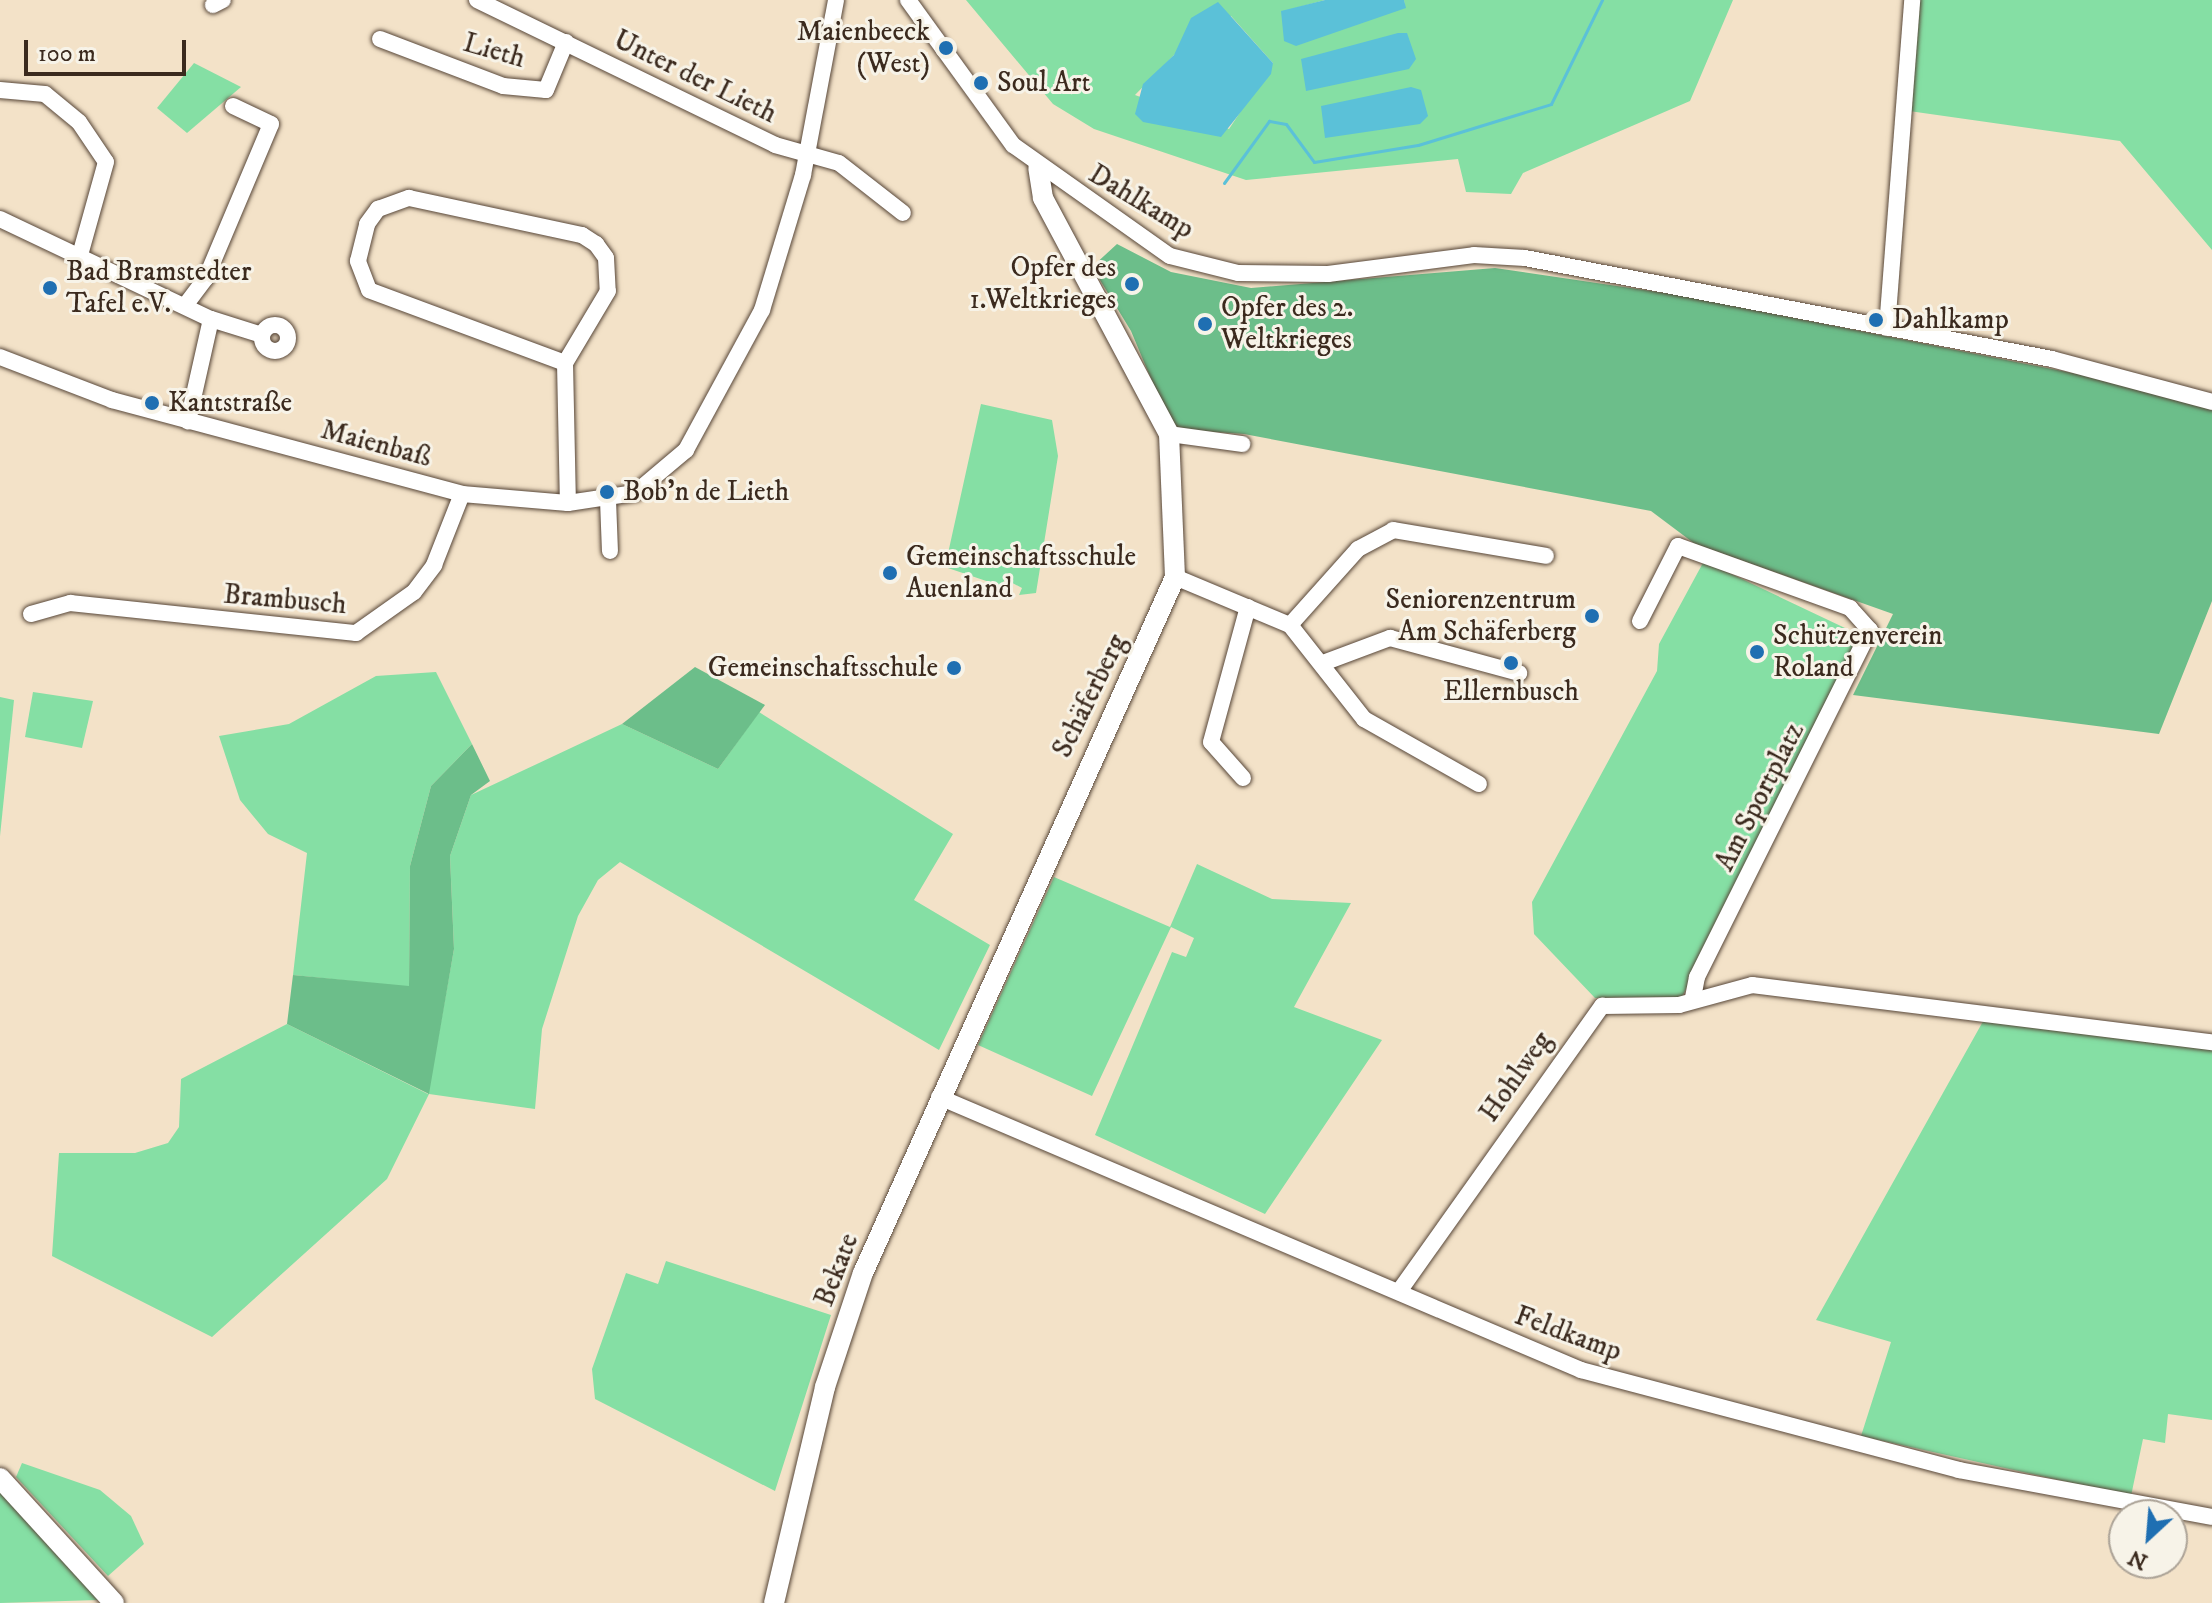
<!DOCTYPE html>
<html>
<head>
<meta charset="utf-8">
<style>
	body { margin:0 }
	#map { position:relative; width:2212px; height:1603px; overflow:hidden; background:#f3e2c8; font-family:"IM FELL DW Pica",serif }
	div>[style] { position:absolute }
	.green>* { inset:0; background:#85dfa4 }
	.forest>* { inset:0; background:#6cbe8a }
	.water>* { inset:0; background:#5bc1d8 }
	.stream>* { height:3px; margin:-1.5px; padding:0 1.5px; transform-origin:1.5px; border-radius:1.5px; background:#5bc1d8 }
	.roads { filter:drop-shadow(0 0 2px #574638) drop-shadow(0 0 2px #574638) }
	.minor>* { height:16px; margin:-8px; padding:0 8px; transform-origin:8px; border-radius:8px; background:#fff }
	.minor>.ring { margin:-8px; padding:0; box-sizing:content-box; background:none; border:16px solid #fff; border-radius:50% }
	.major>* { height:20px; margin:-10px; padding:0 10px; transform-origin:10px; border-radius:10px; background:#fff }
	.dots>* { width:22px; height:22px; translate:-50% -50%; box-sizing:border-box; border:4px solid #f7f3e8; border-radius:50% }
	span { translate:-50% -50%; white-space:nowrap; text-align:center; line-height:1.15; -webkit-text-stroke:6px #f7f3e8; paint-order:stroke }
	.poi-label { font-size:28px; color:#3b2a1e }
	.right { translate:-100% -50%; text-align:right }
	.left { translate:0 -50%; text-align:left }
	.street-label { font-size:28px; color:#3b2a1e }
	.north { position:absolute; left:2108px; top:1499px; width:80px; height:80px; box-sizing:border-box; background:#f7f3e8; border:2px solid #aca397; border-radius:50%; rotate:206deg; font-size:22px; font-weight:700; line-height:32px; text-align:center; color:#3b2a1e }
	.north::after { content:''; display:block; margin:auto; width:28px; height:36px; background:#1f6fb2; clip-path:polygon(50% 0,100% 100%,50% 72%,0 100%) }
	.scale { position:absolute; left:24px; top:40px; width:162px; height:36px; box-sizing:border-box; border:4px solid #3b2a1e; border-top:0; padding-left:10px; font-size:24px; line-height:28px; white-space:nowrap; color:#3b2a1e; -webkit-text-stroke:6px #f7f3e8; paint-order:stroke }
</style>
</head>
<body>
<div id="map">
	<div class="green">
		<div style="clip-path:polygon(evenodd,966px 0,1325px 0,1281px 12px,1405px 8px,1404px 0,1733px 0,1690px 101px,1523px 173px,1511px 194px,1466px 192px,1458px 159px,1246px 180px,1094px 129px,1053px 104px,966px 0,1231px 16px,1273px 63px,1229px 129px,1135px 95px,1174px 55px,1231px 16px)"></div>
		<div style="clip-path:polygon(1918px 0,2212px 0,2212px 250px,2120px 141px,1909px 111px)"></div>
		<div style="clip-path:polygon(194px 63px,241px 87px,187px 133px,157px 108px)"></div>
		<div style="clip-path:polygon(981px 404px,1052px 420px,1058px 456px,1036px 593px,1019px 595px,1022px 588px,1005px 579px,1001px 586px,945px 567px)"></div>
		<div style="clip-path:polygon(1704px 561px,1864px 637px,1682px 997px,1595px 998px,1534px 934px,1532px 902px,1657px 671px,1659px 644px)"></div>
		<div style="clip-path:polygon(436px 672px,472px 744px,431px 786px,410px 866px,409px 987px,293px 975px,307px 853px,268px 834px,240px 800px,219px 736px,289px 724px,376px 676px)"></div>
		<div style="clip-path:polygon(33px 692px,93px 701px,82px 748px,25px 737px)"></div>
		<div style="clip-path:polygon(0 697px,14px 700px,0 836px)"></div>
		<div style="clip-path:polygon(759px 712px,953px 834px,914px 900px,990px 945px,939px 1050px,620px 862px,598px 880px,578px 916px,542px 1029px,535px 1109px,429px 1094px,387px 1179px,212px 1337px,52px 1256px,59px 1153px,135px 1153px,168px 1143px,179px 1127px,181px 1079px,287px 1024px,428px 1094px,454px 949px,450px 856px,471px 795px,622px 724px,718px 769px)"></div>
		<div style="clip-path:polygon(1197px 864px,1272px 899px,1351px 903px,1294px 1007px,1382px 1040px,1265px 1214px,1095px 1135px,1172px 952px,1186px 957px,1194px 938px,1171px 927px,1092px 1096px,978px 1045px,1054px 877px,1170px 927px)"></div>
		<div style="clip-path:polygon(1986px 1016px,2212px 1049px,2212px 1420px,2168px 1414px,2165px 1443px,2143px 1439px,2131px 1496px,1861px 1436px,1891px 1342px,1816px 1320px)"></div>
		<div style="clip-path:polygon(666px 1261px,831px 1315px,775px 1491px,595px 1399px,592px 1369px,626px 1273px,658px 1284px)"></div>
		<div style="clip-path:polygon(22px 1463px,100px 1490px,131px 1516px,144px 1544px,108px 1576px,16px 1477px)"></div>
		<div style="clip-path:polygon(0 1491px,55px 1546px,98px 1600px,0 1603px)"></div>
	</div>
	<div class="forest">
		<div style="clip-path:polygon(1117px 244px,1171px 272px,1251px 288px,1495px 268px,1678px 295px,2128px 384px,2212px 410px,2212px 601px,2159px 734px,1853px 695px,1893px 614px,1695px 544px,1651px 511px,1244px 434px,1172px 429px,1131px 331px,1092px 267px)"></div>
		<div style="clip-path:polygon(695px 667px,765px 705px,718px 769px,622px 724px)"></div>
		<div style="clip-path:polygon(472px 744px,490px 781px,471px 795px,450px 856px,454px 949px,429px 1094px,287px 1024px,293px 975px,409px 986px,410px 866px,431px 786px)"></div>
	</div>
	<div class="water">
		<div style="clip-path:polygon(1325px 0,1404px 0,1406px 8px,1296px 46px,1284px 41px,1281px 11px)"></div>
		<div style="clip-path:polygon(1218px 2px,1273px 63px,1271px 74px,1221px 137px,1143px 122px,1135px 114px,1143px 84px,1174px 55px,1191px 18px)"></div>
		<div style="clip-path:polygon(1398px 33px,1407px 33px,1416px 59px,1409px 69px,1306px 91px,1301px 59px)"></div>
		<div style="clip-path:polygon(1411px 87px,1421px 90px,1428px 116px,1420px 124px,1325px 138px,1321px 106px)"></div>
	</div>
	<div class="stream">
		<div style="left:1224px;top:183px;width:77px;rotate:-54deg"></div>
		<div style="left:1269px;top:121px;width:17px;rotate:10deg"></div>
		<div style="left:1286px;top:124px;width:47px;rotate:53.6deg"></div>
		<div style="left:1314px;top:162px;width:105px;rotate:-9.3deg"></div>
		<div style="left:1418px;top:145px;width:139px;rotate:-17.1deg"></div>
		<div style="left:1551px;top:104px;width:116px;rotate:-63.9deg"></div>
	</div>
	<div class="roads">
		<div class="minor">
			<div style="left:477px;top:0;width:331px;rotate:25.9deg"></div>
			<div style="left:775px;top:145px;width:66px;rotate:15.7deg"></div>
			<div style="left:839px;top:163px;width:81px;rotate:38deg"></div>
			<div style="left:908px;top:0;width:179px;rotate:54.1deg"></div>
			<div style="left:1013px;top:145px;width:192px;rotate:35.3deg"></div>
			<div style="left:1170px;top:256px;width:70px;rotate:14deg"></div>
			<div style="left:1238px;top:273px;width:90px;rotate:0.6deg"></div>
			<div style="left:1328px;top:274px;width:147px;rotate:-7.4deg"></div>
			<div style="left:1474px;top:255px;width:51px;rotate:3.4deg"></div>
			<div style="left:1525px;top:258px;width:537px;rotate:10.85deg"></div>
			<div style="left:2052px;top:359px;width:166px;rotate:15deg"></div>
			<div style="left:213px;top:5px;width:11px;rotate:-27deg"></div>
			<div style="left:380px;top:39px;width:132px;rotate:20.9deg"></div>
			<div style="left:503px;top:86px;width:43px;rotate:5.3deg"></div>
			<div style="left:546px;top:90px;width:52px;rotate:-67.4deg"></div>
			<div style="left:0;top:90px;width:45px;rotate:5.1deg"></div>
			<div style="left:45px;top:94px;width:44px;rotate:39.5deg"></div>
			<div style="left:79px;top:122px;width:48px;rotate:56deg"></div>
			<div style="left:106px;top:162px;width:97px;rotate:105.6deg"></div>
			<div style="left:409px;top:198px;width:177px;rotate:12.1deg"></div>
			<div style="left:582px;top:235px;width:17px;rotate:33deg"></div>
			<div style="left:596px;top:244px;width:17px;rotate:54deg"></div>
			<div style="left:606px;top:258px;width:33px;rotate:87deg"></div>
			<div style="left:608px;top:291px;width:84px;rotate:120.8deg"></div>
			<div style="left:565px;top:363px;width:209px;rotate:-159.6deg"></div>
			<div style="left:369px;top:290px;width:31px;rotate:-111deg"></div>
			<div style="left:358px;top:261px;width:38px;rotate:-76deg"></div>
			<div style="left:367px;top:224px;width:19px;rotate:-54deg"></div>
			<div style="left:378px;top:209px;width:33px;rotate:-20deg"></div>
			<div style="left:0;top:219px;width:233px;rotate:25.4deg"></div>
			<div style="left:211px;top:319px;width:105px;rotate:102.7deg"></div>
			<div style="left:187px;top:303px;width:31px;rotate:-53deg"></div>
			<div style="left:206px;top:278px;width:167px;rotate:-67.1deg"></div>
			<div style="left:271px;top:124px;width:42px;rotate:-154.7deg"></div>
			<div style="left:211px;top:319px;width:53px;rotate:17.4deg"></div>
			<div class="ring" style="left:262px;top:325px;width:10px;height:10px"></div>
			<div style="left:1887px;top:328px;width:329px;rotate:-85.6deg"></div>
			<div style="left:0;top:357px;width:120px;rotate:21deg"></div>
			<div style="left:112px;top:400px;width:362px;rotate:15deg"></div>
			<div style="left:462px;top:494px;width:106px;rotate:4.9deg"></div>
			<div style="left:568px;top:503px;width:68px;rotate:-8.5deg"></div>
			<div style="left:635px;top:493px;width:67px;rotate:-40.1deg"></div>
			<div style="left:686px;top:450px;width:159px;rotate:-61.5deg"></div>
			<div style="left:762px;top:310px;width:141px;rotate:-73.1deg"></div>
			<div style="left:803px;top:175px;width:178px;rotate:-79.3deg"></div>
			<div style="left:565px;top:363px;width:140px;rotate:88.8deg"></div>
			<div style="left:1169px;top:434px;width:74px;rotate:7.8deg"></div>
			<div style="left:608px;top:500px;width:51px;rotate:87.8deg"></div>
			<div style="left:1175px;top:577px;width:125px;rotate:22.7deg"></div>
			<div style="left:1290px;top:625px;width:120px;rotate:51.8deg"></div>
			<div style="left:1364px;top:719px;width:132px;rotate:29.5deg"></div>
			<div style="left:31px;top:614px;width:41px;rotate:-15.8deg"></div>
			<div style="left:70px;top:603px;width:288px;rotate:6deg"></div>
			<div style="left:356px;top:633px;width:71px;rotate:-35.3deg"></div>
			<div style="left:414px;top:592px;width:34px;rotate:-53deg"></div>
			<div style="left:434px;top:565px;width:76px;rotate:-68.5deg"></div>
			<div style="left:1640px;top:621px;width:84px;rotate:-63.1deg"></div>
			<div style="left:1678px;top:546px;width:183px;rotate:19.8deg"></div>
			<div style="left:1850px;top:608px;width:30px;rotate:48deg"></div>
			<div style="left:1870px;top:630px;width:388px;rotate:116.5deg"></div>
			<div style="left:1697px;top:977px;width:21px;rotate:101deg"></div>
			<div style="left:1290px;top:625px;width:102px;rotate:-48.2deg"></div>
			<div style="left:1358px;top:549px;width:40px;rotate:-28deg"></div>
			<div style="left:1393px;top:530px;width:155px;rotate:9.6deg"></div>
			<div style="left:1323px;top:663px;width:72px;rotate:-20.5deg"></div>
			<div style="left:1390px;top:638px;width:134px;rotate:15.2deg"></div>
			<div style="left:1243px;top:778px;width:48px;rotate:-131.6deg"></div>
			<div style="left:1211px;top:742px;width:140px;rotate:-74.7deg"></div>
			<div style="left:939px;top:1097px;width:698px;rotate:23.04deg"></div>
			<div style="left:1581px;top:1370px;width:391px;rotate:14.8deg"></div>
			<div style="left:1959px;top:1470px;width:257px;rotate:10.5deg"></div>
			<div style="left:1400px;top:1290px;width:349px;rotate:-54.6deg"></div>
			<div style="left:1602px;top:1006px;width:77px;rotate:-0.7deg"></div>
			<div style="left:1679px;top:1005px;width:76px;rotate:-15.3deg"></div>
			<div style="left:1752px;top:985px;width:464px;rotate:7.1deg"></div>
		</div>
		<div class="major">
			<div style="left:0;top:1478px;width:169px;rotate:47.6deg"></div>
			<div style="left:774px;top:1603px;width:222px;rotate:-76.7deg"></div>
			<div style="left:825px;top:1387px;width:120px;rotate:-71.6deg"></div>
			<div style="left:863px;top:1273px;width:763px;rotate:-65.85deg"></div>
			<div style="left:1175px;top:577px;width:143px;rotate:-92.4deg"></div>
			<div style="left:1169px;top:434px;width:268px;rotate:-118.1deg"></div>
			<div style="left:1043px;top:198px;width:30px;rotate:-99deg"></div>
		</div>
	</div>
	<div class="dots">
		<div style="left:946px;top:48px;background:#1f6fb2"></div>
		<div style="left:981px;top:83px;background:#1f6fb2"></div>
		<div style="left:1132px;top:284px;background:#1f6fb2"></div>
		<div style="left:50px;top:288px;background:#1f6fb2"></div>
		<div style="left:1876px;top:320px;background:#1f6fb2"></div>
		<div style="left:1205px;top:324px;background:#1f6fb2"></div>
		<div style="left:152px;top:403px;background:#1f6fb2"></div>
		<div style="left:607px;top:492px;background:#1f6fb2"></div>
		<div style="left:890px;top:573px;background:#1f6fb2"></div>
		<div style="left:1592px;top:616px;background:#1f6fb2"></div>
		<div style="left:1757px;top:652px;background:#1f6fb2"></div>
		<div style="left:1511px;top:663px;background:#1f6fb2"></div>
		<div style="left:954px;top:668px;background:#1f6fb2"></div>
	</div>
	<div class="poi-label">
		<span class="right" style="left:930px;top:48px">Maienbeeck<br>(West)</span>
		<span class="left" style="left:997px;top:83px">Soul Art</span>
		<span class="right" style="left:1116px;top:284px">Opfer des<br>1.Weltkrieges</span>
		<span class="left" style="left:66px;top:288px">Bad Bramstedter<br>Tafel e.V.</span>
		<span class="left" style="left:1221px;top:324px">Opfer des 2.<br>Weltkrieges</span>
		<span class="left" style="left:1892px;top:320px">Dahlkamp</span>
		<span class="left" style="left:168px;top:403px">Kantstraße</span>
		<span class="left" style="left:623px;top:492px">Bob'n de Lieth</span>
		<span class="left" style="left:906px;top:573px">Gemeinschaftsschule<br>Auenland</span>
		<span class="right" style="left:1576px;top:616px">Seniorenzentrum<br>Am Schäferberg</span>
		<span class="left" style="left:1773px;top:652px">Schützenverein<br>Roland</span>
		<span class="right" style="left:938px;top:668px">Gemeinschaftsschule</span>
		<span style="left:1511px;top:692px">Ellernbusch</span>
	</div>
	<div class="street-label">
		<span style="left:494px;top:51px;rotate:16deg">Lieth</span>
		<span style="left:695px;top:77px;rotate:26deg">Unter der Lieth</span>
		<span style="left:1141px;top:202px;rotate:31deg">Dahlkamp</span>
		<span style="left:376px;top:444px;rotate:15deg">Maienbaß</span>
		<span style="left:285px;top:600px;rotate:5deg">Brambusch</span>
		<span style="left:1090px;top:696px;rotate:-64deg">Schäferberg</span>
		<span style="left:1760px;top:797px;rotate:-63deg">Am Sportplatz</span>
		<span style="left:1516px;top:1077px;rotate:-55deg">Hohlweg</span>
		<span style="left:837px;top:1270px;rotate:-69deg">Bekate</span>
		<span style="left:1568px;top:1334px;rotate:20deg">Feldkamp</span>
	</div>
	<div class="north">N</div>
	<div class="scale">100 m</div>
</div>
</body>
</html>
